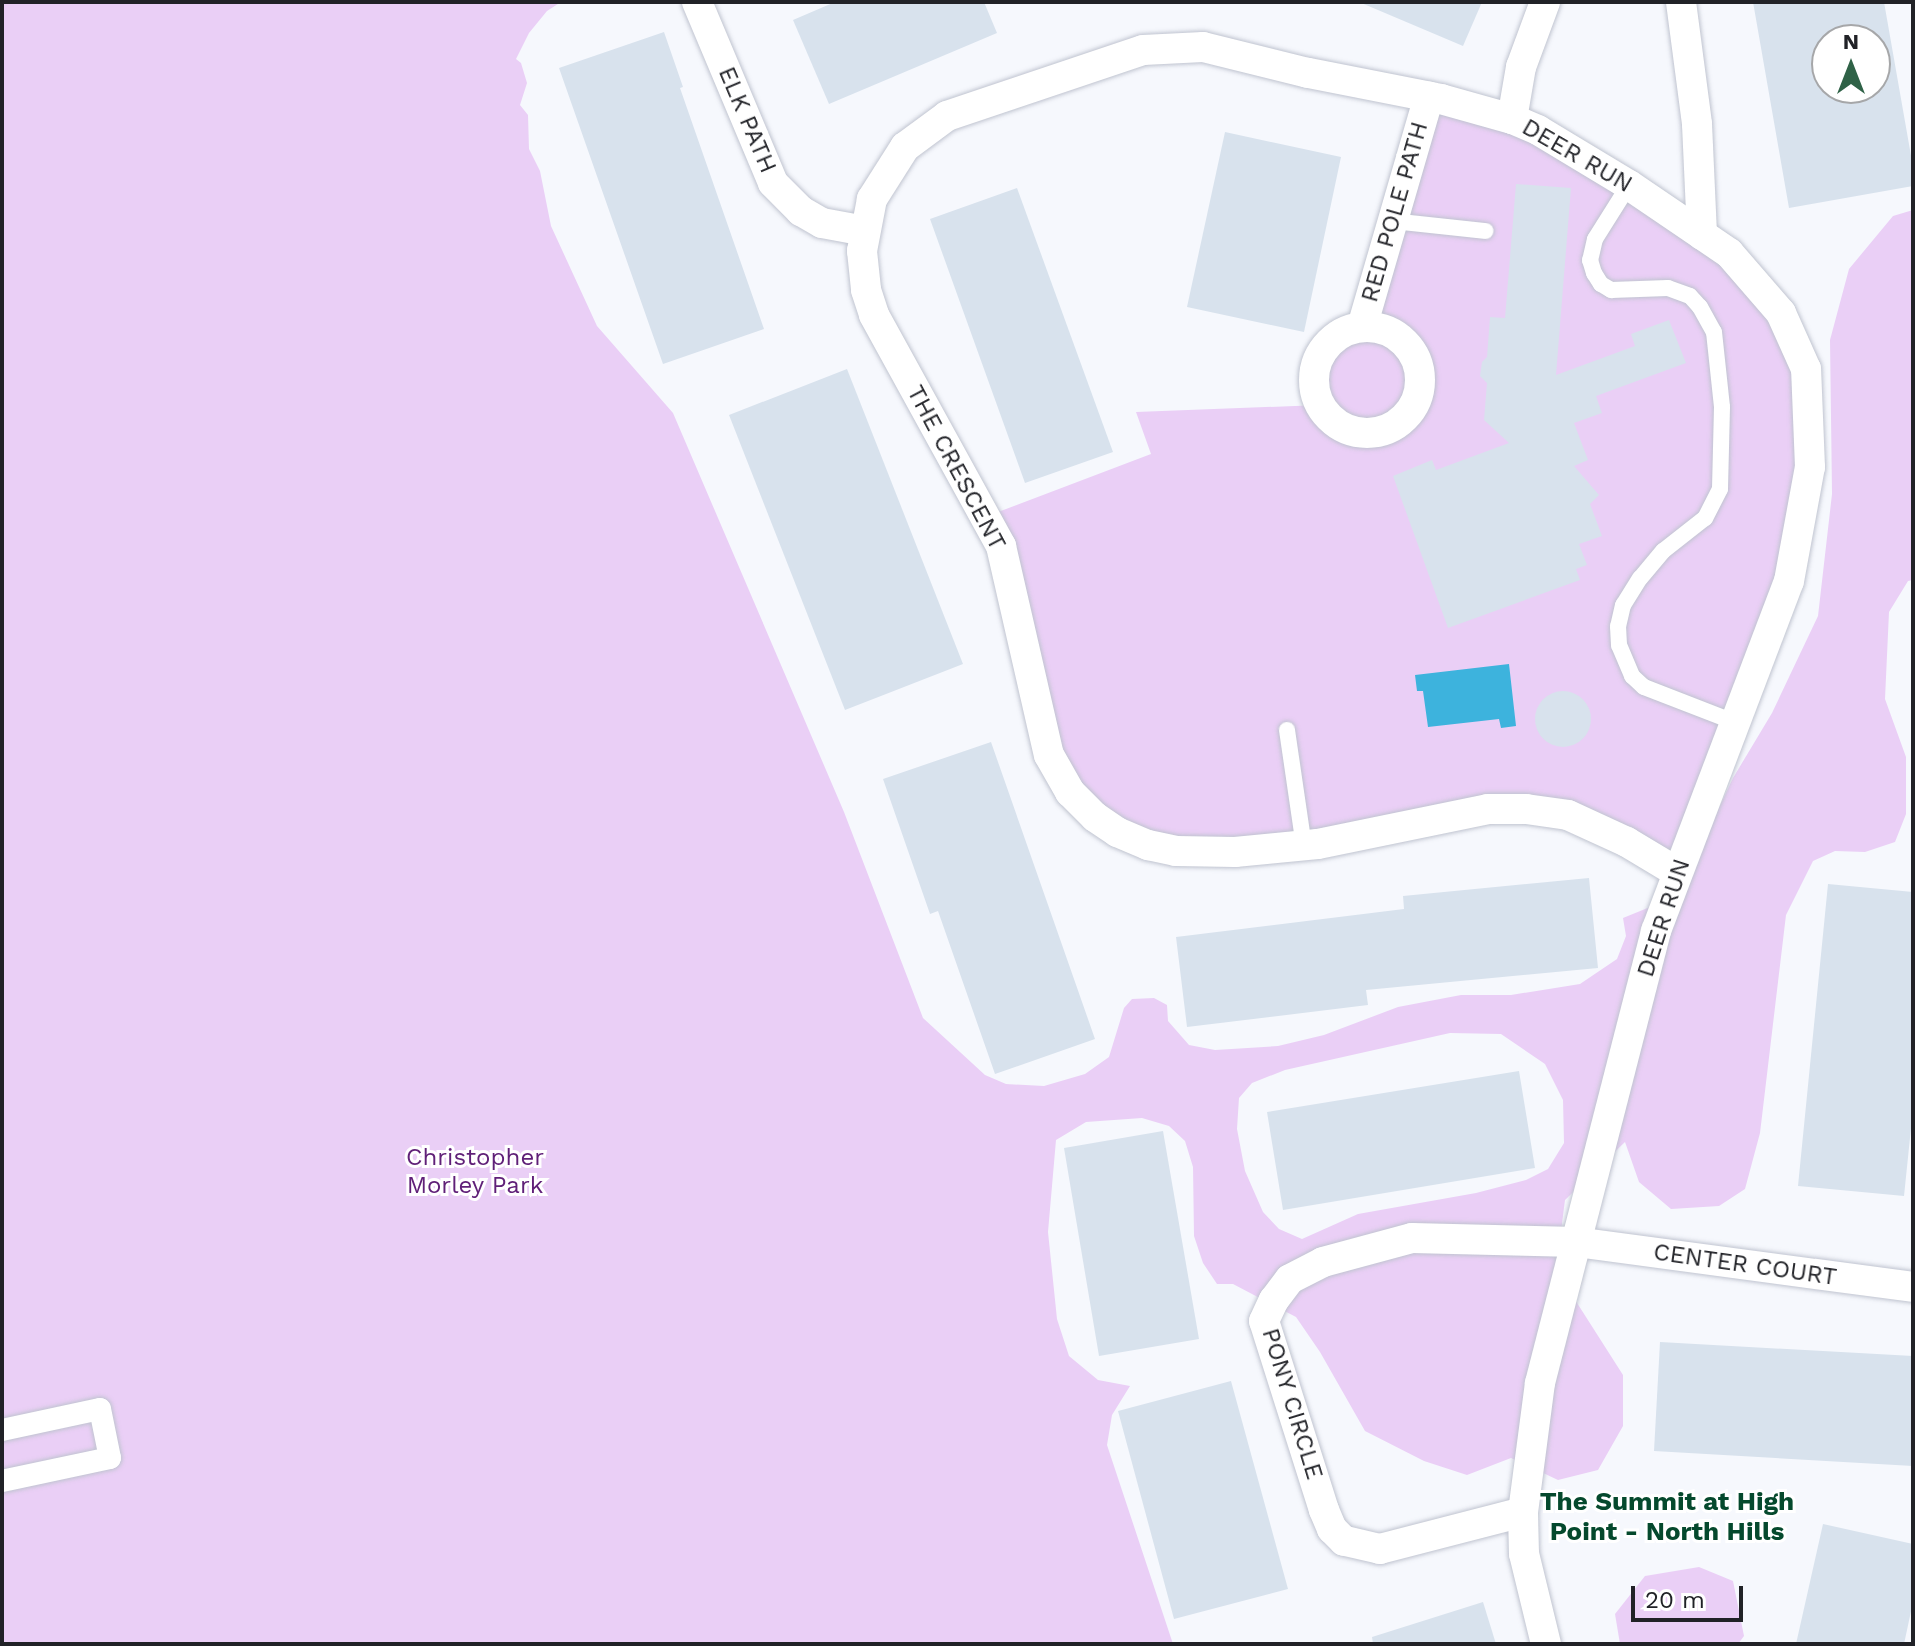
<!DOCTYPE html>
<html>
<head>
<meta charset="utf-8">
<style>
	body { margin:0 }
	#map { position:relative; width:1915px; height:1646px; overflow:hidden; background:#f6f8fd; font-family:"Work Sans",sans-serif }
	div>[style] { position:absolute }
	.green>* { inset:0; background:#eacff6 }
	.water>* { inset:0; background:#3db3dd }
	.building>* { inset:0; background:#d8e2ed }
	.round { border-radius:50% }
	.roads { filter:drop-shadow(0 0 2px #c0c4d0) drop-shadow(0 0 2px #c0c4d0) }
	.service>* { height:16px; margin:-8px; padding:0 8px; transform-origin:8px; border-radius:8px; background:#fff }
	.pedestrian>* { height:22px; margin:-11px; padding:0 11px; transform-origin:11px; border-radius:11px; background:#fff }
	.minor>* { height:30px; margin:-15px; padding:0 15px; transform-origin:15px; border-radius:15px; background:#fff }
	.minor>.ring { margin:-15px; padding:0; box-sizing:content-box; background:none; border:30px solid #fff; border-radius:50% }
	span { translate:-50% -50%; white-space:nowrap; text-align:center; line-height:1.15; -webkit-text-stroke:6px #fff; paint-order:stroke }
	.street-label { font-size:24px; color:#212227 }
	.park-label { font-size:24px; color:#602078 }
	.neighbourhood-label { font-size:26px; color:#05492d; font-weight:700 }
	.frame { position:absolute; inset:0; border:4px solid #212227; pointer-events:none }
	.north { position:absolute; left:1811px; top:24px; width:80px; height:80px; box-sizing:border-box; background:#fff; border:2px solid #a6a7a9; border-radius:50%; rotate:0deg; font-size:22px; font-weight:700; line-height:32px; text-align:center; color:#212227 }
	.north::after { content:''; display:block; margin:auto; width:28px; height:36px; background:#2f6247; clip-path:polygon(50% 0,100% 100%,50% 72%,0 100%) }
	.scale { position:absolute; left:1631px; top:1586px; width:112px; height:36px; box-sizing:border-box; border:4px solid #212227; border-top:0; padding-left:10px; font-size:24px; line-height:28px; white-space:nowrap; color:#212227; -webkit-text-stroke:6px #fff; paint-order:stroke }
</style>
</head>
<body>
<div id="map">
	<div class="green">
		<div style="clip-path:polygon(evenodd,2px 2px,561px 2px,547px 11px,529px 33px,516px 59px,521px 63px,527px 83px,520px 105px,528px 115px,529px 149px,540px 171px,551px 226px,597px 326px,673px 413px,844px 812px,923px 1018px,985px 1075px,1006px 1084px,1044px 1086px,1085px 1074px,1109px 1057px,1124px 1008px,1132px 999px,1154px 998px,1167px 1005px,1168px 1021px,1189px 1045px,1215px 1050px,1278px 1046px,1324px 1035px,1398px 1007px,1461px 995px,1511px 995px,1580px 984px,1617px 959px,1626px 936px,1623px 918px,1650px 907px,1693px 863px,1733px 778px,1772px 713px,1818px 616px,1832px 494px,1830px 340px,1849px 269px,1893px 216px,1913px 210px,1913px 580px,1908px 581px,1889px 612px,1885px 699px,1906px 757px,1906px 814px,1895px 842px,1865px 852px,1835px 851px,1813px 861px,1786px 915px,1760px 1133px,1745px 1189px,1719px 1206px,1671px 1209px,1639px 1182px,1625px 1142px,1565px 1200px,1556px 1270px,1623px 1375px,1623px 1426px,1598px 1470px,1558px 1480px,1511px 1458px,1467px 1475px,1424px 1461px,1365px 1431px,1320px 1352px,1296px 1317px,1233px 1284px,1217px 1284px,1203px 1263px,1194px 1236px,1193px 1167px,1185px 1141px,1169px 1126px,1142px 1118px,1086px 1122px,1056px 1140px,1048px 1232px,1057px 1319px,1069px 1356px,1098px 1380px,1130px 1386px,1112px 1415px,1107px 1445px,1173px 1644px,2px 1644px,2px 2px,1450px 1033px,1501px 1034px,1545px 1064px,1563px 1100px,1564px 1143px,1548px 1169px,1526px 1180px,1476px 1193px,1358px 1214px,1302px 1239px,1279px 1229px,1263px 1212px,1245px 1171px,1237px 1129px,1239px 1098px,1252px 1083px,1285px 1070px,1450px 1033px)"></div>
		<div style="clip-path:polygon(1429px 97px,1512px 119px,1729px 253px,1806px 369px,1789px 581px,1677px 872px,1568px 815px,1176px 851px,1070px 792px,985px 517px,1151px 454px,1136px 412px,1320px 405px,1313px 376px,1318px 358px,1328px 343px,1344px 332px,1362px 327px)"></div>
		<div style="clip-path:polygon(1699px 1567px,1733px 1581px,1744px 1636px,1738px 1644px,1620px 1644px,1615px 1614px,1645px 1576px)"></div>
	</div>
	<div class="water">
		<div style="clip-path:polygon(1509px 664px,1516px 726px,1501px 728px,1499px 719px,1428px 727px,1423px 691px,1417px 691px,1415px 675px)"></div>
	</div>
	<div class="building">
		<div style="clip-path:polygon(835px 2px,984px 2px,997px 33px,829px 104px,793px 20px)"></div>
		<div style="clip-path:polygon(1359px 2px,1482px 2px,1463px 46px)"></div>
		<div style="clip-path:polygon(evenodd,1753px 2px,1884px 2px,1913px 167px,1913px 186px,1789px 208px,1753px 2px,1827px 40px,1875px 40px,1875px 88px,1827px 88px,1827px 40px)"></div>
		<div style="clip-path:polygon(664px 32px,683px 87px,680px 88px,764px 329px,663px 364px,559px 68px)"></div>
		<div style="clip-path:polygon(1225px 132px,1341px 157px,1304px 332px,1187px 307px)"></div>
		<div style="clip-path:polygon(1516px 184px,1571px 188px,1556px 375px,1635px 346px,1631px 334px,1669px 320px,1686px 363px,1596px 396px,1602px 413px,1574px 423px,1588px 460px,1574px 466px,1599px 495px,1590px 504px,1602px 536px,1579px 544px,1587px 565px,1576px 569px,1580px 580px,1448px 628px,1393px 476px,1432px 460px,1436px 470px,1509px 443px,1484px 420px,1487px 383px,1480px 376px,1482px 362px,1487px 357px,1490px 317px,1505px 318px)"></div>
		<div style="clip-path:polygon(1017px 188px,1113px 452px,1025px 483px,930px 219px)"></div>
		<div style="clip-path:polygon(847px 369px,963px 664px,845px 710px,729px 415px)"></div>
		<div class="round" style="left:1535px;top:691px;width:56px;height:56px"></div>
		<div style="clip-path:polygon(991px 742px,1095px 1039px,995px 1074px,938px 911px,930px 914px,883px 779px)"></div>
		<div style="clip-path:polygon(1589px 878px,1598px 968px,1366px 990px,1368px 1005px,1187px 1027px,1176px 937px,1404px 909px,1403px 896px)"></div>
		<div style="clip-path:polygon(1828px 884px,1913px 892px,1913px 1109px,1904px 1196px,1798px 1186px)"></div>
		<div style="clip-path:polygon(1519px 1071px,1535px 1168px,1283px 1210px,1267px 1112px)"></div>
		<div style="clip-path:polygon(1163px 1131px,1199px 1339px,1099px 1356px,1064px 1148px)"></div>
		<div style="clip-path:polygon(1660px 1342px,1913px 1356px,1913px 1466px,1654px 1451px)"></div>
		<div style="clip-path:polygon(1231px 1381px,1288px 1589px,1174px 1619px,1118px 1411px)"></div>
		<div style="clip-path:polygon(1823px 1524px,1913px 1544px,1913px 1602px,1904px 1644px,1796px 1644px)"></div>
		<div style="clip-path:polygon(1483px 1602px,1496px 1644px,1373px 1644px,1372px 1637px)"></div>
	</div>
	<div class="roads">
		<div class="service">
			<div style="left:1629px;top:185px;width:64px;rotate:122.2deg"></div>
			<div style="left:1595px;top:239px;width:22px;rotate:103deg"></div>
			<div style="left:1590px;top:260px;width:14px;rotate:73deg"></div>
			<div style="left:1594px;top:273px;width:13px;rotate:58deg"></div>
			<div style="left:1601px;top:284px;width:12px;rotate:31deg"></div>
			<div style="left:1611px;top:290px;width:57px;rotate:-2deg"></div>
			<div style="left:1668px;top:288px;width:23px;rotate:20deg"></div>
			<div style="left:1690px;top:296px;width:15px;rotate:48deg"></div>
			<div style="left:1700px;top:307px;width:29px;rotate:61deg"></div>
			<div style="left:1714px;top:332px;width:75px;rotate:83.9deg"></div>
			<div style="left:1722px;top:407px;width:82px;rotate:91.4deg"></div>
			<div style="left:1720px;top:489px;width:33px;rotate:117deg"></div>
			<div style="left:1705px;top:518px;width:53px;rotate:141.8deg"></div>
			<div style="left:1663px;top:551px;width:35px;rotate:130deg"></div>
			<div style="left:1640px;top:578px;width:32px;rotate:122deg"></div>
			<div style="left:1623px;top:605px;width:22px;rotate:103deg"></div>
			<div style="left:1618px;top:626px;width:19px;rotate:87deg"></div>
			<div style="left:1619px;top:645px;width:34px;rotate:67deg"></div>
			<div style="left:1632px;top:676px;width:16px;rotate:43deg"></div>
			<div style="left:1644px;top:687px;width:100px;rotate:21.2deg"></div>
			<div style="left:1392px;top:221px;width:94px;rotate:6.1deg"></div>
			<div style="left:1287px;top:730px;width:117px;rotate:81.7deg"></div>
		</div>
		<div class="pedestrian">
			<div style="left:2px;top:1430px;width:100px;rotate:-12.1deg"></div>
			<div style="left:100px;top:1409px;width:50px;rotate:78.5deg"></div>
			<div style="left:110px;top:1458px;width:110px;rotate:168deg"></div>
		</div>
		<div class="minor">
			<div style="left:697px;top:2px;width:196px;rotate:67.2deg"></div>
			<div style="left:773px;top:183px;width:40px;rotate:45deg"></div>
			<div style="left:801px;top:211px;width:24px;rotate:30deg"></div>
			<div style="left:822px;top:223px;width:44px;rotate:10.5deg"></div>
			<div style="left:1681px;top:2px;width:123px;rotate:82.5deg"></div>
			<div style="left:1697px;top:124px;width:111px;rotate:87.4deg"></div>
			<div style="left:1512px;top:119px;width:53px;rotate:-80.2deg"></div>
			<div style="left:1521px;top:67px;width:69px;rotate:-69.7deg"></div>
			<div class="ring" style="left:1314px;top:327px;width:76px;height:76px"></div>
			<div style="left:1362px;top:327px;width:240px;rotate:-73.8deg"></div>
			<div style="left:1523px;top:1512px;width:148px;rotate:165.5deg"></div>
			<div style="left:1380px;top:1549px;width:37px;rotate:-167deg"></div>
			<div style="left:1344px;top:1541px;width:17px;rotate:-135deg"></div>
			<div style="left:1332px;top:1529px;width:21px;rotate:-113deg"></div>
			<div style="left:1324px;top:1510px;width:198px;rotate:-107.6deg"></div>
			<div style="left:1264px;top:1321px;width:23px;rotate:-65deg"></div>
			<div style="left:1274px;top:1300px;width:26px;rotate:-53deg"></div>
			<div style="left:1290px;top:1279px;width:37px;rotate:-27deg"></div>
			<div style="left:1323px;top:1262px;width:92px;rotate:-15.1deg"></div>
			<div style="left:1412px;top:1238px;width:164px;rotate:1.4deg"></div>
			<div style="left:1576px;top:1242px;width:340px;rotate:7.6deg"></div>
			<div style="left:1546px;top:1644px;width:93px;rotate:-103.7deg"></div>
			<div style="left:1524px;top:1554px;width:42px;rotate:-91.4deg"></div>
			<div style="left:1523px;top:1512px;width:130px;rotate:-82.5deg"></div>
			<div style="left:1540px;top:1383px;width:467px;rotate:-75.6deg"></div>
			<div style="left:1656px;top:931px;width:374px;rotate:-69.2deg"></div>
			<div style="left:1789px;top:581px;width:116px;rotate:-79.6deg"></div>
			<div style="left:1810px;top:467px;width:98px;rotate:-92.3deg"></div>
			<div style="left:1806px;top:369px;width:61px;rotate:-114.1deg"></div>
			<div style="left:1781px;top:313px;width:79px;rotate:-130.9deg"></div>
			<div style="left:1729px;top:253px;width:121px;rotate:-145.8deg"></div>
			<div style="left:1629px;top:185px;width:106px;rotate:-148.9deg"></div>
			<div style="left:1538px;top:130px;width:28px;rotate:-157deg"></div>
			<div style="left:1512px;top:119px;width:74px;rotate:-164.3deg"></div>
			<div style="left:1441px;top:99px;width:136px;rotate:-168.9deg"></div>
			<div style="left:1308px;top:73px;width:108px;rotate:-166.1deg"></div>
			<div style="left:1203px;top:47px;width:60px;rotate:177.1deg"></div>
			<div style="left:1143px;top:50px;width:207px;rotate:161.4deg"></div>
			<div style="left:947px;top:116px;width:52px;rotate:143.6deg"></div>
			<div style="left:905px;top:147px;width:62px;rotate:122.4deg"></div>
			<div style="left:872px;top:199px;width:53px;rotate:100.9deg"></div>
			<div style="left:862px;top:251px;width:39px;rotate:84deg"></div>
			<div style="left:866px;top:290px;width:26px;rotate:72deg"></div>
			<div style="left:874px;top:315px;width:264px;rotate:61.2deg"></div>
			<div style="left:1001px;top:546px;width:214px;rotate:77.1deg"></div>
			<div style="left:1049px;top:755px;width:43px;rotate:60.4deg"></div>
			<div style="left:1070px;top:792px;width:35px;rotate:45deg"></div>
			<div style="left:1095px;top:817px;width:27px;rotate:34deg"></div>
			<div style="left:1117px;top:832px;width:34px;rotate:23deg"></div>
			<div style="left:1148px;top:845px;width:29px;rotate:12deg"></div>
			<div style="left:1176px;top:851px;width:59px;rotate:1deg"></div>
			<div style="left:1235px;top:852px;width:83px;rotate:-5.5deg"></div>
			<div style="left:1318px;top:844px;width:174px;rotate:-11.6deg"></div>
			<div style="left:1488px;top:809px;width:38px"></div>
			<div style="left:1526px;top:809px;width:42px;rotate:8.1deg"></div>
			<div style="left:1568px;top:815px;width:65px;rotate:24.6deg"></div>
			<div style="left:1627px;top:842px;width:58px;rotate:31deg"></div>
		</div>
	</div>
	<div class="street-label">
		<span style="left:747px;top:120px;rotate:67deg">ELK PATH</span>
		<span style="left:1577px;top:156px;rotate:30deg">DEER RUN</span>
		<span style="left:1395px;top:212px;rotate:-74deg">RED POLE PATH</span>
		<span style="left:956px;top:468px;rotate:62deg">THE CRESCENT</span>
		<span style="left:1664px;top:918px;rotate:-72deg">DEER RUN</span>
		<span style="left:1745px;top:1265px;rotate:8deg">CENTER COURT</span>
		<span style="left:1292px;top:1404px;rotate:73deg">PONY CIRCLE</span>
	</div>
	<div class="park-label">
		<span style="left:475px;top:1172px">Christopher<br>Morley Park</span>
	</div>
	<div class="neighbourhood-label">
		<span style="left:1667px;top:1517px">The Summit at High<br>Point - North Hills</span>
	</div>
	<div class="frame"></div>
	<div class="north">N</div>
	<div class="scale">20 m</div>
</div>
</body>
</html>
